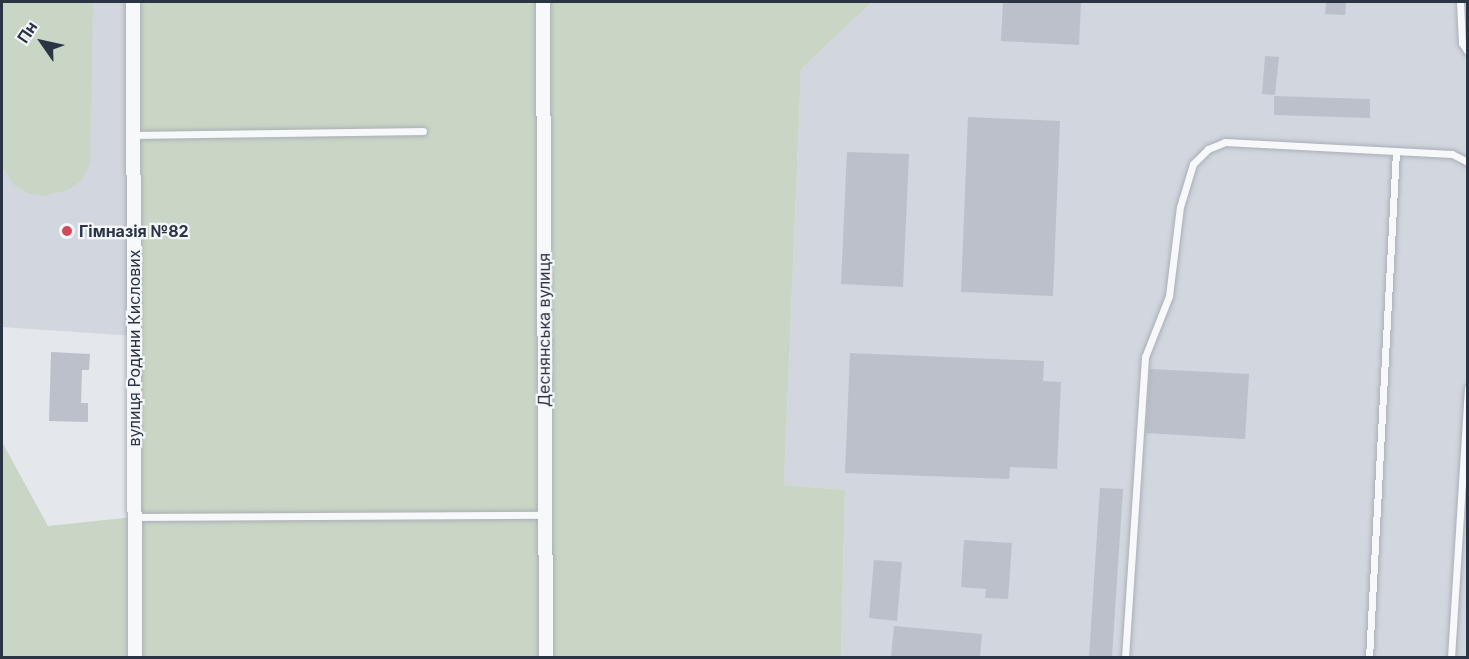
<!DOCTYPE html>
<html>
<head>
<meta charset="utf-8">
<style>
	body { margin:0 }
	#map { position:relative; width:1469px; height:659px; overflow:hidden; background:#e4e7ec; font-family:Inter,sans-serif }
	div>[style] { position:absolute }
	.built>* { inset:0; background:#d2d6de }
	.green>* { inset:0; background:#c9d6c5 }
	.building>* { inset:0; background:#bbc0ca }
	.roads { filter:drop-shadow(0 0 2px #a9aeb7) drop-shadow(0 0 2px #a9aeb7) }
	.service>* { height:7px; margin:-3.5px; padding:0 3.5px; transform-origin:3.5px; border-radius:3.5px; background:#f7f8fa }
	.minor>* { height:14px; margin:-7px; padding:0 7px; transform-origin:7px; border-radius:7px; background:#f7f8fa }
	.dots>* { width:16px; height:16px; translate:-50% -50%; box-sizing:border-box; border:3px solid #f4f6f9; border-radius:50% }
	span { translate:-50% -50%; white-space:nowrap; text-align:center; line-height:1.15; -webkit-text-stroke:4.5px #f4f6f9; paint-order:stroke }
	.poi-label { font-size:16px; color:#2b3445; font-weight:700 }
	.left { translate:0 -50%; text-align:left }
	.street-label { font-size:16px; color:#2b3445 }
	.frame { position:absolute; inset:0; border:3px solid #2b3445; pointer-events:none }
	.north { position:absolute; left:12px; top:12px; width:60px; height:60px; -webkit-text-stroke:4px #f4f6f9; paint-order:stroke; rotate:304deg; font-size:16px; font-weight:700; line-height:24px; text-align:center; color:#2b3445 }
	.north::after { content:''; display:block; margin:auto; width:21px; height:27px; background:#2b3445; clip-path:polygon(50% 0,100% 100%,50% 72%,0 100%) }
</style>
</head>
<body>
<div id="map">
	<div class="built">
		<div style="clip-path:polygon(2px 2px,133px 2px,134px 336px,2px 327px)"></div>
		<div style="clip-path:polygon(872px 2px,1467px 2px,1467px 657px,841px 657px,845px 490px,784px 485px,801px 69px)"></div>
	</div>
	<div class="green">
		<div style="clip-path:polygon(2px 2px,93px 2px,90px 164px,81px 181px,68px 190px,44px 196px,28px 193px,14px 185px,2px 166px)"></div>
		<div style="clip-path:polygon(133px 2px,872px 2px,801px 69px,784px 485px,845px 490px,841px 657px,2px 657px,2px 442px,48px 526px,134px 517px)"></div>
	</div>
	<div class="building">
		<div style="clip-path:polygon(1003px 2px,1081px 2px,1079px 45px,1001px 41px)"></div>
		<div style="clip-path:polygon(1326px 2px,1346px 2px,1345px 15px,1325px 14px)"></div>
		<div style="clip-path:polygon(1265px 56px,1279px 57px,1275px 95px,1262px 94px)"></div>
		<div style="clip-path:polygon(1274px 96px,1370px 99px,1370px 118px,1274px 115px)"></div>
		<div style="clip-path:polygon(968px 117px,1060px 121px,1053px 296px,961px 292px)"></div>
		<div style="clip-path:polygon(847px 152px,909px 154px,903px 287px,841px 284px)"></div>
		<div style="clip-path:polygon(51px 352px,90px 354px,89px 370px,82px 370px,81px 403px,88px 403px,88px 422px,49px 421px)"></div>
		<div style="clip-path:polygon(850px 353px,1044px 361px,1043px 381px,1061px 382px,1057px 469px,1010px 467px,1009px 479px,845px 473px)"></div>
		<div style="clip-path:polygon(1150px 369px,1249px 374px,1245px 439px,1146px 433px)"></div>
		<div style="clip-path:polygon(1100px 488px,1123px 489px,1112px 657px,1089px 657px)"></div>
		<div style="clip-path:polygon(964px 540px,1012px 543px,1008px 599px,985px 598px,986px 589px,961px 587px)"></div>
		<div style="clip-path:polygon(874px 560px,902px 562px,897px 621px,869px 618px)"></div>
		<div style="clip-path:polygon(894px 626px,982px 634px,980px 657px,891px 657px)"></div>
	</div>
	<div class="roads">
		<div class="service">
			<div style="left:1460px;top:2px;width:41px;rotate:87.2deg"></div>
			<div style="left:1462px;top:43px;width:11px;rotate:56deg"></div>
			<div style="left:133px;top:135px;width:290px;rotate:-0.8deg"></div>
			<div style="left:134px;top:517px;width:411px;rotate:-0.3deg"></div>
			<div style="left:1125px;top:658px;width:302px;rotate:-86.2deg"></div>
			<div style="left:1145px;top:357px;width:66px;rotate:-68.5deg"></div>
			<div style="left:1169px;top:296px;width:90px;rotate:-83deg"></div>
			<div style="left:1180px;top:207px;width:45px;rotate:-73.2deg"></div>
			<div style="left:1193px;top:164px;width:21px;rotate:-45deg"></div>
			<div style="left:1208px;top:149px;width:18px;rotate:-22deg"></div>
			<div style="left:1225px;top:142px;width:227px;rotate:3deg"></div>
			<div style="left:1452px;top:154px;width:18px;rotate:27deg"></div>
			<div style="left:1369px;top:658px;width:508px;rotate:-86.95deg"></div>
			<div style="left:1451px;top:658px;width:270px;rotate:-86.4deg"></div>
		</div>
		<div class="minor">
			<div style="left:133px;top:2px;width:656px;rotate:89.83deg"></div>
			<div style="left:543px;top:2px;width:656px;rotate:89.74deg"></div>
		</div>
	</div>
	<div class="dots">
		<div style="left:67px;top:231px;background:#d1495b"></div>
	</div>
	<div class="poi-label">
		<span class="left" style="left:79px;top:231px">Гімназія №82</span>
	</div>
	<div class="street-label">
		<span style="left:544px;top:330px;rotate:-90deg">Деснянська вулиця</span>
		<span style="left:134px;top:348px;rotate:-90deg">вулиця Родини Кислових</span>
	</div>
	<div class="frame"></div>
	<div class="north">Пн</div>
</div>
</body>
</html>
